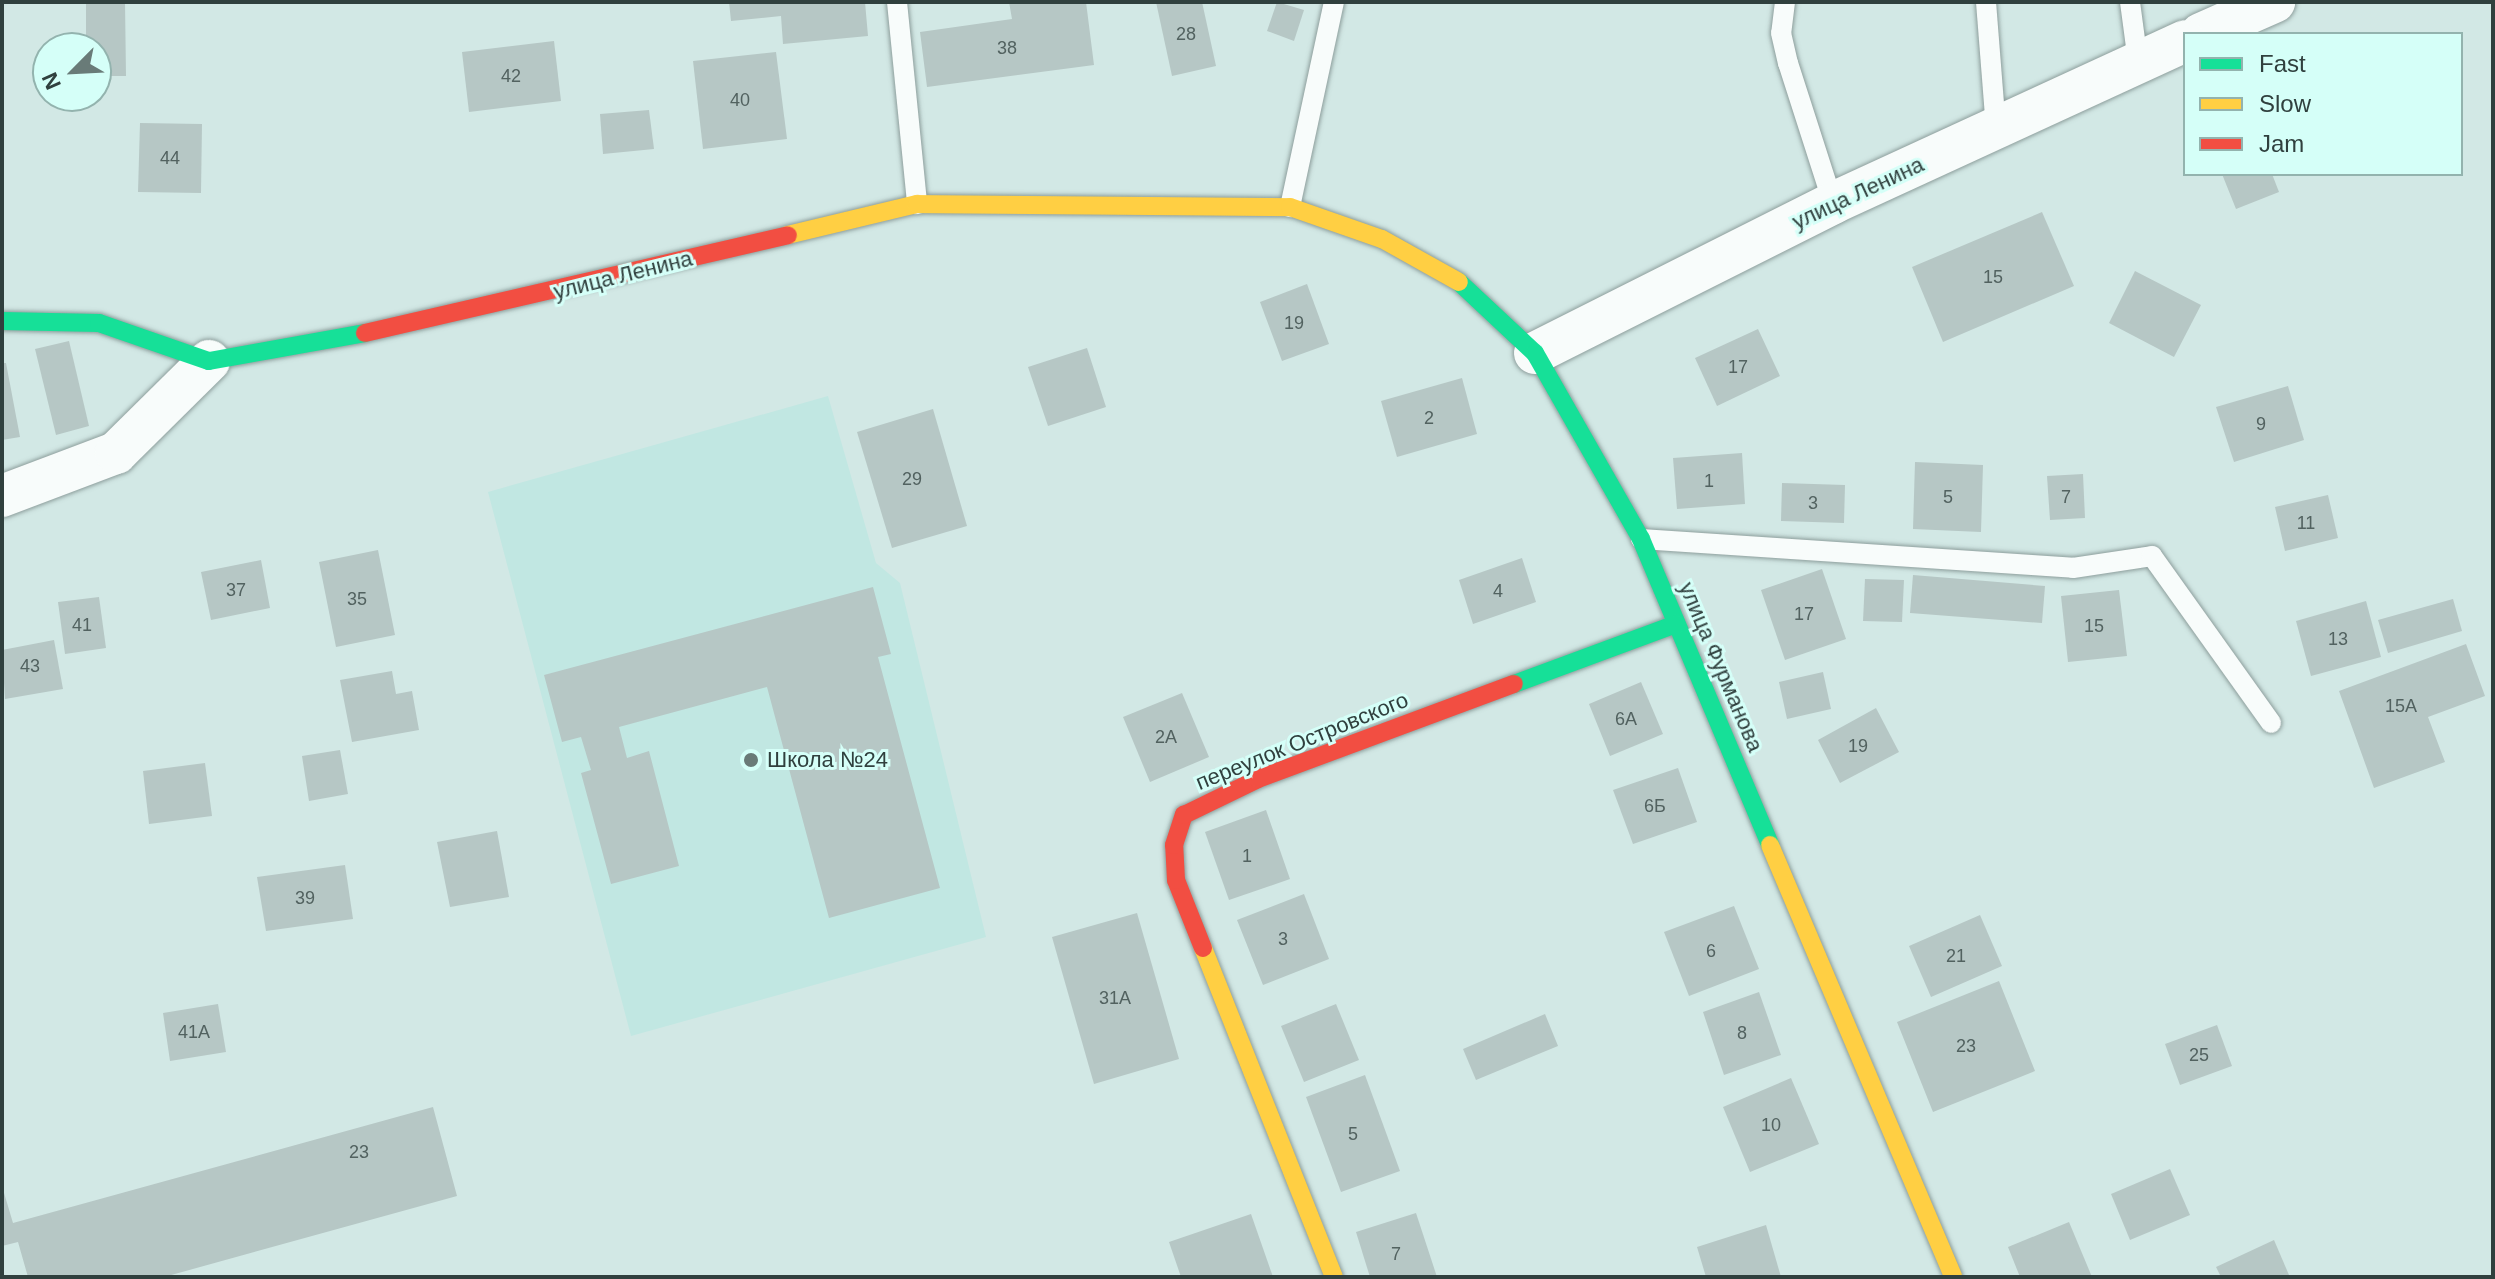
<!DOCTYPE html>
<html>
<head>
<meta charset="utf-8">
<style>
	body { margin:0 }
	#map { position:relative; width:2495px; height:1279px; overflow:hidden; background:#d2e8e5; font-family:Arial,sans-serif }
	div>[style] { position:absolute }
	.built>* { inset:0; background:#c1e7e2 }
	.building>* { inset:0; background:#b6c7c5 }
	.roads { filter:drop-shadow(0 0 2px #8d9e9c) drop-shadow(0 0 2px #8d9e9c) }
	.lane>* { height:20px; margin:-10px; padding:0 10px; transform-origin:10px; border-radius:10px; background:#f8fcfb }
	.street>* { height:42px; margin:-21px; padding:0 21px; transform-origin:21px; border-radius:21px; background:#f8fcfb }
	.fast>* { height:18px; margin:-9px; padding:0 9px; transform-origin:9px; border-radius:9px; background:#16e098 }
	.slow>* { height:18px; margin:-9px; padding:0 9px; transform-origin:9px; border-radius:9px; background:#ffcf43 }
	.jam>* { height:18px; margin:-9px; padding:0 9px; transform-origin:9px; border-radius:9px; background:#f24e42 }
	.dots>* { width:22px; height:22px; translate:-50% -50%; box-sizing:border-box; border:4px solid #d5fff8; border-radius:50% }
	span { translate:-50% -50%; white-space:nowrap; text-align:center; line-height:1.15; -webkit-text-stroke:6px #d5fff8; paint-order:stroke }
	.number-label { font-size:18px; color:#526260 }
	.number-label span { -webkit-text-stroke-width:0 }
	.street-label { font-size:22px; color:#30403e }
	.poi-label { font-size:22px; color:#30403e }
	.left { translate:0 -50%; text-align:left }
	.frame { position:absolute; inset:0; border:4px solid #30403e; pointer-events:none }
	.legend { position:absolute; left:2183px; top:32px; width:280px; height:144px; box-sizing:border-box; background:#d5fff8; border:2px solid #93b3ae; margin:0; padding:10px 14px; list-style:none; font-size:24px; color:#30403e }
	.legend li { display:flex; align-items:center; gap:16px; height:40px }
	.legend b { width:40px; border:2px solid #93b3ae }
	.north { position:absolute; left:32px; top:32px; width:80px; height:80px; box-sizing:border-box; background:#d5fff8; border:2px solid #93b3ae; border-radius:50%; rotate:246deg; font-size:22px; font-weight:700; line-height:32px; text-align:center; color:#30403e }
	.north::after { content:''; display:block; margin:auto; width:28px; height:36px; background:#697b78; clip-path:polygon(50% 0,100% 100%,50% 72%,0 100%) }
</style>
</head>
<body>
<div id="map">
	<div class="built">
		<div style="clip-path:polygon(828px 396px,876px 563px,900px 583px,986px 937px,631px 1036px,488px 492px)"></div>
	</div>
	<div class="building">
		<div style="clip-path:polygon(86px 2px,125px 2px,126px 76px,96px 76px,96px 48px,86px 48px)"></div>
		<div style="clip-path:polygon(729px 2px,865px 2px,868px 36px,783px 44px,781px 16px,731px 21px)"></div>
		<div style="clip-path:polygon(1009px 2px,1086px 2px,1094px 65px,927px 87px,920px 32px,1012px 19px)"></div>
		<div style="clip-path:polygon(1156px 2px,1202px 2px,1216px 66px,1172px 76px)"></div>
		<div style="clip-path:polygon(1277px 2px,1304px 10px,1294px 41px,1267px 31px)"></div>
		<div style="clip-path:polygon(554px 41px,561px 101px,469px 112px,462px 52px)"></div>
		<div style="clip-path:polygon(776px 52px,787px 139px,703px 149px,693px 61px)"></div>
		<div style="clip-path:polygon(649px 110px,654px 149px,603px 154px,600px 114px)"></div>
		<div style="clip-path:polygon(140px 123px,202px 124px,201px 193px,138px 192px)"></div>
		<div style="clip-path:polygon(2222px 174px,2272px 174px,2279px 192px,2236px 209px)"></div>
		<div style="clip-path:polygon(2042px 212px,2074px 286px,1943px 342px,1912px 267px)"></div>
		<div style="clip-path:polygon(2135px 271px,2201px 305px,2174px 357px,2109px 323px)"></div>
		<div style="clip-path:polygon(1307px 284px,1329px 344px,1282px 361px,1260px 302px)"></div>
		<div style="clip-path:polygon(1758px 329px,1780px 376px,1717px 406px,1695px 358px)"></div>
		<div style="clip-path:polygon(69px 341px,89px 426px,56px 435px,35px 349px)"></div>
		<div style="clip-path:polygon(1087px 348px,1106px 407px,1048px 426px,1028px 367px)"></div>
		<div style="clip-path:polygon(2px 363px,6px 363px,20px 437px,2px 440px)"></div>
		<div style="clip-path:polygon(1462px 378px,1477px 434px,1397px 457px,1381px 401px)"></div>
		<div style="clip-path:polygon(2288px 386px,2304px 440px,2234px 462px,2216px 407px)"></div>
		<div style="clip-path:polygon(933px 409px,967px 526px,892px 548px,857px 432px)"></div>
		<div style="clip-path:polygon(1742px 453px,1745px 504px,1677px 509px,1673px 458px)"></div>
		<div style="clip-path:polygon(1915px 462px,1983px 465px,1981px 532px,1913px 529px)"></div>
		<div style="clip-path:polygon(2083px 474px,2085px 518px,2050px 520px,2047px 476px)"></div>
		<div style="clip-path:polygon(1782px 483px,1845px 485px,1844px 523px,1781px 521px)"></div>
		<div style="clip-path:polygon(2328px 495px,2338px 538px,2285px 551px,2275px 507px)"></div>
		<div style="clip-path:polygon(378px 550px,395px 635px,336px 647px,319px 562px)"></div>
		<div style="clip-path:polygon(1522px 558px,1536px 602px,1473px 624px,1459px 580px)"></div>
		<div style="clip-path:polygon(261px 560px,270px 608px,211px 620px,201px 572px)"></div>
		<div style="clip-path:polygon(1822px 569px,1846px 639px,1785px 660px,1761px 590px)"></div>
		<div style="clip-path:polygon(1913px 575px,2045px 586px,2042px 623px,1910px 613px)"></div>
		<div style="clip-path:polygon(1865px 579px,1904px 580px,1902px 622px,1863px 621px)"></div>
		<div style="clip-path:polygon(873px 587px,891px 654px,878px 657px,940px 888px,829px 918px,767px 687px,619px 727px,627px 758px,649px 751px,679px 866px,611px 884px,581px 773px,591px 770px,581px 737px,562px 742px,544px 675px)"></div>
		<div style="clip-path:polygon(2119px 590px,2127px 656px,2068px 662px,2061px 596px)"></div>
		<div style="clip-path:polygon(99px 597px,106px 648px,65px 654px,58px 602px)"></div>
		<div style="clip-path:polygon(2453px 599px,2462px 631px,2388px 653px,2378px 620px)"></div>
		<div style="clip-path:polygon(2366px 601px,2381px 657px,2311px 676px,2296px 621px)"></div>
		<div style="clip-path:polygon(54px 640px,63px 689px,5px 699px,2px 650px)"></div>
		<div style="clip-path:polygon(2466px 644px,2485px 696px,2428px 717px,2445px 762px,2374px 788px,2339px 691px)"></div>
		<div style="clip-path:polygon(392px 671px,396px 694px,412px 691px,419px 730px,352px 742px,340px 680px)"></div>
		<div style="clip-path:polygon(1823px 672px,1831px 709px,1787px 719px,1779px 682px)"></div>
		<div style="clip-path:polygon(1641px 682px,1663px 734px,1610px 756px,1589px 704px)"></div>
		<div style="clip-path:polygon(1182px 693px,1209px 757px,1150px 782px,1123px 717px)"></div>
		<div style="clip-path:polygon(1876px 708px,1899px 752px,1840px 783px,1818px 740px)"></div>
		<div style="clip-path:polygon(340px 750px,348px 794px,309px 801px,302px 756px)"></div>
		<div style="clip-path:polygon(205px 763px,212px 816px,149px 824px,143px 771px)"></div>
		<div style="clip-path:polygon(1678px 768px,1697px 822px,1633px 844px,1613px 790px)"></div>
		<div style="clip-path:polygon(1266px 810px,1290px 879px,1229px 900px,1205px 832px)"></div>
		<div style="clip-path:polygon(497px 831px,509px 897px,450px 907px,437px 842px)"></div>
		<div style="clip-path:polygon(345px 865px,353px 919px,266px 931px,257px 877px)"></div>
		<div style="clip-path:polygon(1304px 894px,1329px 959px,1263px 985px,1237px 920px)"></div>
		<div style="clip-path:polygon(1734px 906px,1759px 969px,1689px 996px,1664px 932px)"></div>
		<div style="clip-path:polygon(1137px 913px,1179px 1059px,1094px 1084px,1052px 937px)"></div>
		<div style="clip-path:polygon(1980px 915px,2002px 966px,1931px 997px,1909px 946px)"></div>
		<div style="clip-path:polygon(1999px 981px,2035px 1071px,1933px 1112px,1897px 1022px)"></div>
		<div style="clip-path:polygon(1759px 992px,1781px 1055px,1724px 1075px,1703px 1012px)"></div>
		<div style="clip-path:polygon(218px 1004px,226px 1052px,170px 1061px,163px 1013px)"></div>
		<div style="clip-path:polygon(1336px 1004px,1359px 1060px,1304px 1082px,1281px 1026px)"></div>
		<div style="clip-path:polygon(1545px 1014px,1558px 1046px,1476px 1080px,1463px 1049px)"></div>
		<div style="clip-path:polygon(2217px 1025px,2232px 1066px,2180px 1085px,2165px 1044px)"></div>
		<div style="clip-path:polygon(1365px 1075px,1400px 1171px,1341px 1192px,1306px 1097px)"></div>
		<div style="clip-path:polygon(1791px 1078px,1819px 1144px,1750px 1172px,1723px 1107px)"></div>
		<div style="clip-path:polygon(433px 1107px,457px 1196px,164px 1277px,28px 1277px,18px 1242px,2px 1246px,2px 1186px,13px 1223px)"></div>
		<div style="clip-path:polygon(2170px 1169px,2190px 1215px,2130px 1240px,2111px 1194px)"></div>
		<div style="clip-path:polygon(1416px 1213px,1437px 1277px,1370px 1277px,1356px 1232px)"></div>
		<div style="clip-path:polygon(1251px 1214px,1273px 1277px,1181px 1277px,1169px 1242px)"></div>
		<div style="clip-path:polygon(2069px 1222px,2092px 1277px,2020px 1277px,2008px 1247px)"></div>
		<div style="clip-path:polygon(1766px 1225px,1781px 1277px,1706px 1277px,1697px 1247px)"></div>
		<div style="clip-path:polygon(2274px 1240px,2289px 1275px,2221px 1277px,2216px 1267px)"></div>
	</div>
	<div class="roads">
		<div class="lane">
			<div style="left:897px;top:2px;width:203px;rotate:84.3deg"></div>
			<div style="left:1785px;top:2px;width:31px;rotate:97deg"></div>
			<div style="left:1781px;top:33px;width:31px;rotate:77deg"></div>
			<div style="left:1788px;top:63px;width:147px;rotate:72.2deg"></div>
			<div style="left:1986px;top:2px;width:127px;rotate:85.5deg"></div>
			<div style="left:2130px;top:2px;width:61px;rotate:82.4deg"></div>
			<div style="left:1290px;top:207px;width:210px;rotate:-77.9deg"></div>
			<div style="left:1641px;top:539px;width:433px;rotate:3.8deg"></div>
			<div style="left:2073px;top:568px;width:80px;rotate:-8.6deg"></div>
			<div style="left:2152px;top:556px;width:205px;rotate:54.5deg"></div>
		</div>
		<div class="street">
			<div style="left:2201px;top:34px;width:80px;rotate:-23.7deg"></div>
			<div style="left:1535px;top:353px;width:334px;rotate:-26.7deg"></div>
			<div style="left:1833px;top:203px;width:387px;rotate:-24.7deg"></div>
			<div style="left:2px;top:496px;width:122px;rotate:-20.7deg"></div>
			<div style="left:116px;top:453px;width:131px;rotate:-44.7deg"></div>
		</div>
		<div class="fast">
			<div style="left:1459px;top:282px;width:104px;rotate:43.1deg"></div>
			<div style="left:1535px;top:353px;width:214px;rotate:60.3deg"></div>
			<div style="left:1641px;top:539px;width:332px;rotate:67.1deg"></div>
			<div style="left:2px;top:321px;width:97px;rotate:1.2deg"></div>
			<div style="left:99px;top:323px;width:116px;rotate:19.1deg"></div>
			<div style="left:209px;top:361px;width:158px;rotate:-10.2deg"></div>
			<div style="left:1514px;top:684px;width:173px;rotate:-20.3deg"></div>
		</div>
		<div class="slow">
			<div style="left:788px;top:235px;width:133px;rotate:-13.5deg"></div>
			<div style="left:917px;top:204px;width:373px;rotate:0.5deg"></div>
			<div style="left:1290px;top:207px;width:97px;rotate:19.2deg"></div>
			<div style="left:1382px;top:239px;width:88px;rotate:29.2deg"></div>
			<div style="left:1770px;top:845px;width:469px;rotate:67deg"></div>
			<div style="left:1203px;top:948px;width:354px;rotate:68.3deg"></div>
		</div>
		<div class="jam">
			<div style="left:365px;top:333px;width:434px;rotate:-13deg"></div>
			<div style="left:1203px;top:948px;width:73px;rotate:-111.7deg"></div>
			<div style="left:1176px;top:880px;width:35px;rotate:-93deg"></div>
			<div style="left:1174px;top:845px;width:32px;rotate:-72deg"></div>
			<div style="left:1184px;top:815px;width:82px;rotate:-25.9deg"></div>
			<div style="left:1258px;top:779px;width:273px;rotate:-20.4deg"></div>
		</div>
	</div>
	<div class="dots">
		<div style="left:751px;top:760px;background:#697b78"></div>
	</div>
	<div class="number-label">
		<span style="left:1186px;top:34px">28</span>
		<span style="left:1007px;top:48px">38</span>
		<span style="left:511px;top:76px">42</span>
		<span style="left:740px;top:100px">40</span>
		<span style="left:170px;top:158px">44</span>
		<span style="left:1993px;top:277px">15</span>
		<span style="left:1294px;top:323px">19</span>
		<span style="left:1738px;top:367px">17</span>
		<span style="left:1429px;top:418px">2</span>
		<span style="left:2261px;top:424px">9</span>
		<span style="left:912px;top:479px">29</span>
		<span style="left:1709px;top:481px">1</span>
		<span style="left:1948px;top:497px">5</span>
		<span style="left:2066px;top:497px">7</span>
		<span style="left:1813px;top:503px">3</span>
		<span style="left:2306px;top:523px">11</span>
		<span style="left:236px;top:590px">37</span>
		<span style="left:1498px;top:591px">4</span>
		<span style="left:357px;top:599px">35</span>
		<span style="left:1804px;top:614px">17</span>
		<span style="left:82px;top:625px">41</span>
		<span style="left:2094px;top:626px">15</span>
		<span style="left:2338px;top:639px">13</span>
		<span style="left:30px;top:666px">43</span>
		<span style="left:2401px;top:706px">15А</span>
		<span style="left:1626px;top:719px">6А</span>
		<span style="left:1166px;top:737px">2А</span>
		<span style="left:1858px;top:746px">19</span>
		<span style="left:1655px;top:806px">6Б</span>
		<span style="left:1247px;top:856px">1</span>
		<span style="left:305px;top:898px">39</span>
		<span style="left:1283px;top:939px">3</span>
		<span style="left:1711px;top:951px">6</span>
		<span style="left:1956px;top:956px">21</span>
		<span style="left:1115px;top:998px">31А</span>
		<span style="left:194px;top:1032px">41А</span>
		<span style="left:1742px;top:1033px">8</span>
		<span style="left:1966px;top:1046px">23</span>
		<span style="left:2199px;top:1055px">25</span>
		<span style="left:1771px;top:1125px">10</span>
		<span style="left:1353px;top:1134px">5</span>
		<span style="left:359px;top:1152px">23</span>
		<span style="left:1396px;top:1254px">7</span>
	</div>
	<div class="street-label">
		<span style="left:1858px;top:193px;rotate:-25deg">улица Ленина</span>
		<span style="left:623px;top:275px;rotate:-14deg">улица Ленина</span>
		<span style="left:1721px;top:667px;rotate:67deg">улица Фурманова</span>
		<span style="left:1302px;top:741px;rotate:-22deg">переулок Островского</span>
	</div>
	<div class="poi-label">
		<span class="left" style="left:767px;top:760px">Школа №24</span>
	</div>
	<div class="frame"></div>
	<ul class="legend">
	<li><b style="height:10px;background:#16e098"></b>Fast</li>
	<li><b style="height:10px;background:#ffcf43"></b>Slow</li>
	<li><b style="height:10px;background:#f24e42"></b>Jam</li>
	</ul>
	<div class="north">N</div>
</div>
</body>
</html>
